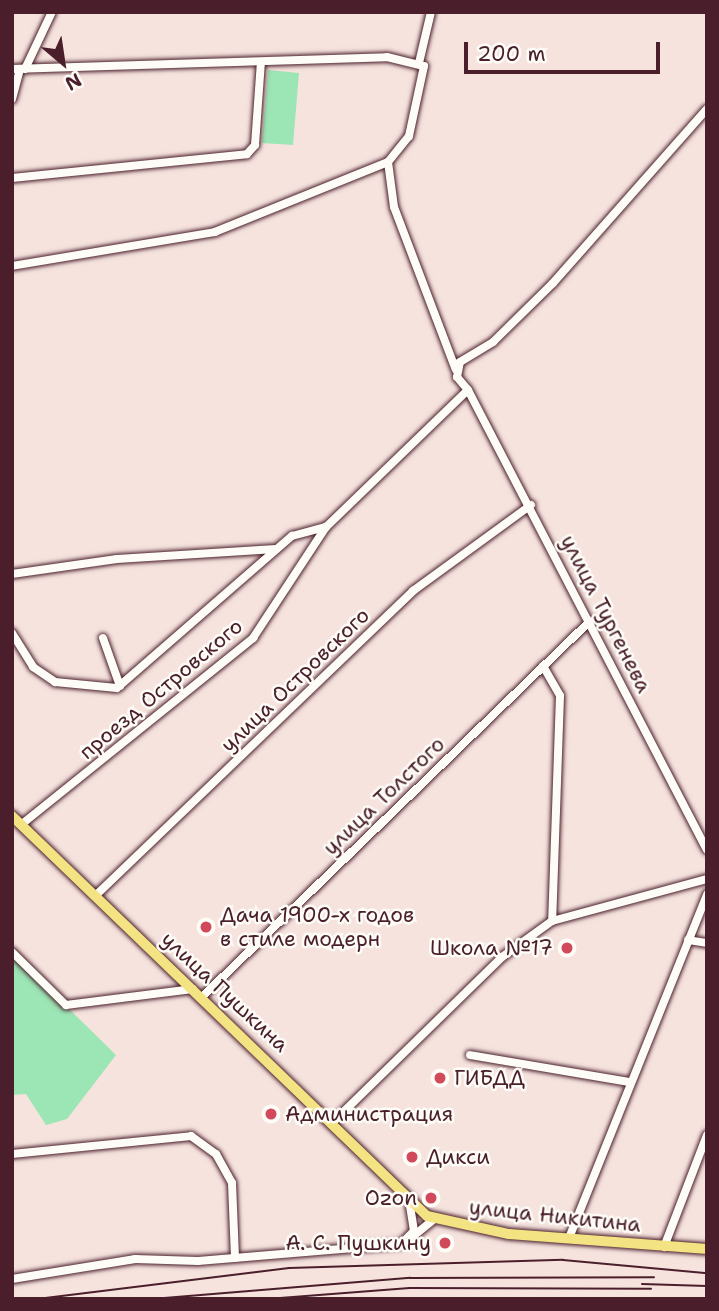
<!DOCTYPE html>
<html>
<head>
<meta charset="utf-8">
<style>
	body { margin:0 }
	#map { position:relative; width:719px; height:1311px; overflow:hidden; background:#f6e3de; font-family:"Shantell Sans",sans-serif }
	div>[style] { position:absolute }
	.green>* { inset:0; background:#9ce5b4 }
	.roads { filter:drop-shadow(0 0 2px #4a1f2b) drop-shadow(0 0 2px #4a1f2b) }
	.minor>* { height:8px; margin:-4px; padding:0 4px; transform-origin:4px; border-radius:4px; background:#fdfcf7 }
	.major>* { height:10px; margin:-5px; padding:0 5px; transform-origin:5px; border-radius:5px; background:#f4e382 }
	.rail>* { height:2px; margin:-1px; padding:0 1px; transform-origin:1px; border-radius:1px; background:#4a1f2b }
	.dots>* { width:19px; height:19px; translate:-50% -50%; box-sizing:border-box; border:4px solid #fdfcf7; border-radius:50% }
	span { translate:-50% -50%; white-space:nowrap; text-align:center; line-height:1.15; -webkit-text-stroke:5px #fdfcf7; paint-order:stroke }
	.street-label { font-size:21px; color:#4a1f2b }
	.poi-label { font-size:21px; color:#4a1f2b }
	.left { translate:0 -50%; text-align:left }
	.right { translate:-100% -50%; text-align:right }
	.frame { position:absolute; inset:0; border:14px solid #4a1f2b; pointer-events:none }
	.north { position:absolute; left:28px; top:28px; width:70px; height:70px; -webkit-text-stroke:5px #fdfcf7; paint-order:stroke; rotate:151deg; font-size:19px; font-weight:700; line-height:28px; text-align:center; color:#4a1f2b }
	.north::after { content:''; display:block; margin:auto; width:24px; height:32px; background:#4a1f2b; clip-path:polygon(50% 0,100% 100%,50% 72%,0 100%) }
	.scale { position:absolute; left:464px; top:42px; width:196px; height:32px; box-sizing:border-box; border:4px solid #4a1f2b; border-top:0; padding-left:9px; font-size:21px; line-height:24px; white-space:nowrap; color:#4a1f2b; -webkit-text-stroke:5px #fdfcf7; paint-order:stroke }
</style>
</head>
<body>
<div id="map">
	<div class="green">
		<div style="clip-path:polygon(268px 70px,299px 73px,293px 145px,262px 143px)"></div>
		<div style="clip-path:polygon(12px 953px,116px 1055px,67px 1119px,46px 1125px,26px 1094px,12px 1095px)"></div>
	</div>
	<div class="roads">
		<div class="minor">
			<div style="left:419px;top:63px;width:52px;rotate:-76.8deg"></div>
			<div style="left:12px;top:69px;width:375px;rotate:-1.8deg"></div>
			<div style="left:387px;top:57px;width:38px;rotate:14deg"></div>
			<div style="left:424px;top:66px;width:72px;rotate:102.1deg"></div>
			<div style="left:409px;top:136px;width:33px;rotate:129deg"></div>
			<div style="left:388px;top:162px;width:187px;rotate:158deg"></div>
			<div style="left:215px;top:232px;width:206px;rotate:170.5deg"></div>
			<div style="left:25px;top:69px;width:63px;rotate:-64.7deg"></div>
			<div style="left:12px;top:99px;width:31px;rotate:-75deg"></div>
			<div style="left:388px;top:162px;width:45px;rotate:82.4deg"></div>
			<div style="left:394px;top:207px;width:174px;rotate:69.2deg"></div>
			<div style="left:12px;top:178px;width:236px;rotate:-5.8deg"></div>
			<div style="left:247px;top:154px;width:12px;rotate:-48deg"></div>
			<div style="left:255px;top:145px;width:83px;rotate:-85.9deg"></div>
			<div style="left:468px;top:390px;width:17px;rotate:-130deg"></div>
			<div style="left:457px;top:377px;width:15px;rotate:-79deg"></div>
			<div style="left:460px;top:362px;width:39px;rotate:-31deg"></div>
			<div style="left:493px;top:342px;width:84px;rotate:-44.5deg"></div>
			<div style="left:553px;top:283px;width:232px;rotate:-48.5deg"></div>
			<div style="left:12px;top:574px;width:106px;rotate:-8.1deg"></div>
			<div style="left:117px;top:559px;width:159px;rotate:-3.6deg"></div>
			<div style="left:12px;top:633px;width:40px;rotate:58deg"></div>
			<div style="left:33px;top:667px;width:27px;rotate:34deg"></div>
			<div style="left:55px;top:682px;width:62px;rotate:5.5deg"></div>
			<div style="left:117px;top:688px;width:232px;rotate:-41deg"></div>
			<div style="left:292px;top:536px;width:35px;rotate:-15deg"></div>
			<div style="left:326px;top:527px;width:197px;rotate:-44deg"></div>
			<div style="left:468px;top:390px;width:518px;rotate:62.55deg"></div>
			<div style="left:103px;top:638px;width:51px;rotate:70.5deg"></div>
			<div style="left:543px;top:666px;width:34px;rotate:60deg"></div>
			<div style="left:560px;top:696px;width:225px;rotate:92deg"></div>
			<div style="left:22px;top:824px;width:297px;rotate:-38.8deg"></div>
			<div style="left:253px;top:638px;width:133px;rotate:-56.7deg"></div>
			<div style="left:95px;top:896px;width:441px;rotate:-43.8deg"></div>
			<div style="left:413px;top:591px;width:146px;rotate:-36.1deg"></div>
			<div style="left:688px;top:940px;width:19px;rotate:9deg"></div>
			<div style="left:12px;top:952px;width:76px;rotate:44.5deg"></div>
			<div style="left:66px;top:1005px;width:128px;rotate:-7.2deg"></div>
			<div style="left:202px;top:997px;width:540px;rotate:-44.1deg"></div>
			<div style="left:470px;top:1055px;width:162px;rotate:9.6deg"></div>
			<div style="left:333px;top:1122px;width:236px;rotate:-44.3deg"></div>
			<div style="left:502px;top:957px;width:62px;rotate:-35.8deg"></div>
			<div style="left:552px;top:921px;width:161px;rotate:-15.2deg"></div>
			<div style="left:12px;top:1154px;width:180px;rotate:-5.7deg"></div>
			<div style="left:191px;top:1136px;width:31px;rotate:36deg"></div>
			<div style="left:216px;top:1154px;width:33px;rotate:61deg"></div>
			<div style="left:232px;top:1183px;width:75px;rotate:87.7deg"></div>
			<div style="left:412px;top:1237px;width:28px;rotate:-39deg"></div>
			<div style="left:569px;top:1238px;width:371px;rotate:-68.1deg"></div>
			<div style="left:664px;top:1247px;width:120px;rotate:-69deg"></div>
			<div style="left:12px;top:1279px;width:125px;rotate:-9.2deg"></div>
			<div style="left:135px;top:1259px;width:63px;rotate:1.8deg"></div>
			<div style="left:198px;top:1261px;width:204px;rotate:-4.8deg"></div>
			<div style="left:401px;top:1244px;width:18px;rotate:-45deg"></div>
			<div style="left:414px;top:1231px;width:33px;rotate:-99deg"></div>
		</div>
		<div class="major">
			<div style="left:12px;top:816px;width:576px;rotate:43.95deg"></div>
			<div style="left:427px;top:1216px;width:84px;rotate:12.4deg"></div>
			<div style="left:509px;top:1234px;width:199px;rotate:4.3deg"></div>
		</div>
	</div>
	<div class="rail">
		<div style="left:642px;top:1284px;width:65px;rotate:1.8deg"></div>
		<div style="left:37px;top:1299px;width:254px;rotate:-7deg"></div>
		<div style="left:289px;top:1268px;width:274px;rotate:-1.7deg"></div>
		<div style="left:563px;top:1260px;width:145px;rotate:5.2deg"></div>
		<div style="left:152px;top:1299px;width:259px;rotate:-4.7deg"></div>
		<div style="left:410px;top:1278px;width:244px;rotate:-0.2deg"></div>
		<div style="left:267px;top:1299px;width:143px;rotate:-4.4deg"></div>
		<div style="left:410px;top:1288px;width:241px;rotate:0.2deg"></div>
	</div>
	<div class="dots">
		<div style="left:206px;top:927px;background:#d1495b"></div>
		<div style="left:567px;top:948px;background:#d1495b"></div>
		<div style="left:440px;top:1078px;background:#d1495b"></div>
		<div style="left:271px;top:1114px;background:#d1495b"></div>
		<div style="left:412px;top:1157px;background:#d1495b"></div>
		<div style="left:431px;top:1198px;background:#d1495b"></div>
		<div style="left:445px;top:1243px;background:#d1495b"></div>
	</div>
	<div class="street-label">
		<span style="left:606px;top:614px;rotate:63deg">улица Тургенева</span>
		<span style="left:295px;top:680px;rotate:-44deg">улица Островского</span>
		<span style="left:161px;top:689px;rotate:-40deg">проезд Островского</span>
		<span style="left:384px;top:796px;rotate:-44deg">улица Толстого</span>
		<span style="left:225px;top:992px;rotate:43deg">улица Пушкина</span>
		<span style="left:555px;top:1216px;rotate:6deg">улица Никитина</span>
	</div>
	<div class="poi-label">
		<span class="left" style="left:220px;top:927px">Дача 1900-х годов<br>в стиле модерн</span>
		<span class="right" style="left:553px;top:948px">Школа №17</span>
		<span class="left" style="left:454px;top:1078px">ГИБДД</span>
		<span class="left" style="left:285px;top:1114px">Администрация</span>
		<span class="left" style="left:426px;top:1157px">Дикси</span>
		<span class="right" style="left:417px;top:1198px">Ozon</span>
		<span class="right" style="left:431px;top:1243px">А. С. Пушкину</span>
	</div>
	<div class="frame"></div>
	<div class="north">N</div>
	<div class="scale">200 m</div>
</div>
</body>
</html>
